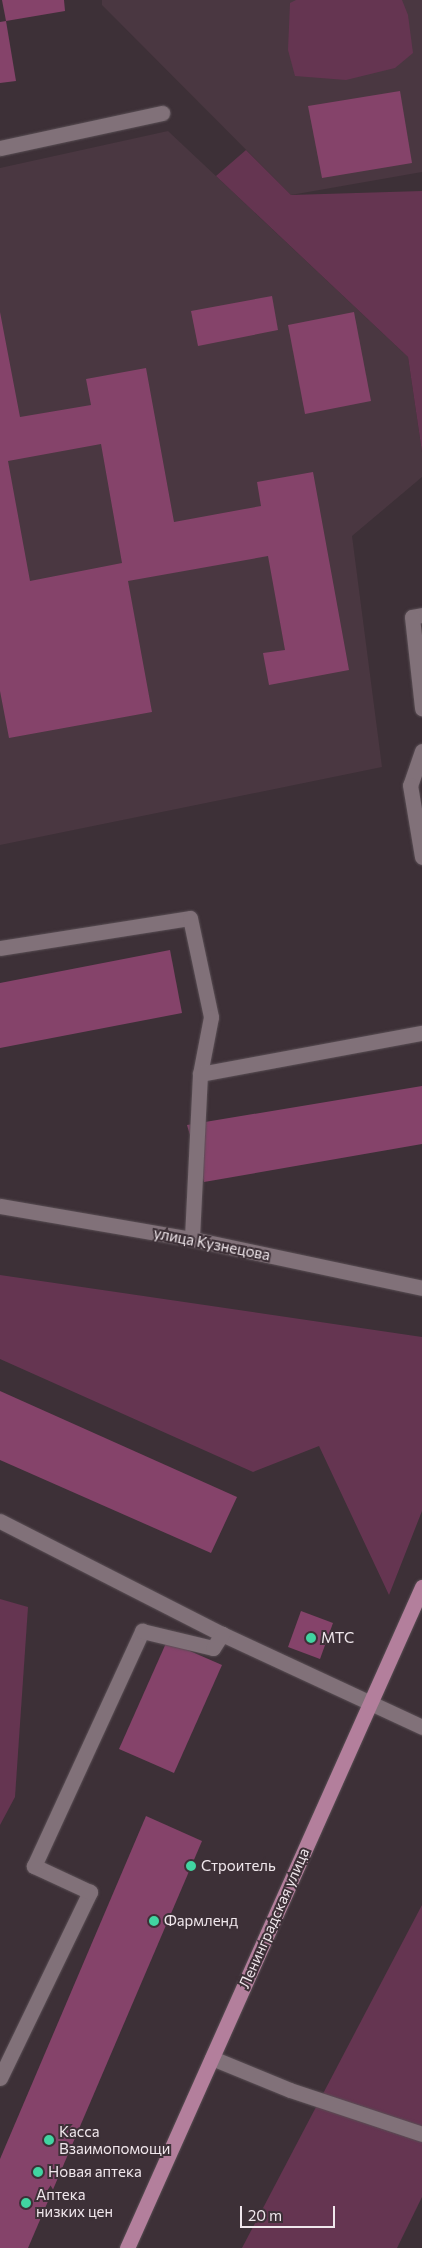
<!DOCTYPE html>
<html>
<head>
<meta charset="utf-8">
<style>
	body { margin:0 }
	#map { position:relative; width:422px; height:2248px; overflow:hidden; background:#3d3037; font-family:Commissioner,sans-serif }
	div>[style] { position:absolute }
	.built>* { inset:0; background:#4a3741 }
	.green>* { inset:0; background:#653551 }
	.building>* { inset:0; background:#85436a }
	.roads { filter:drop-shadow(0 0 1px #594e54) drop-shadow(0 0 1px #594e54) }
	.minor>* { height:15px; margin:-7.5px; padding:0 7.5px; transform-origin:7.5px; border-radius:7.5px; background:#817179 }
	.major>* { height:15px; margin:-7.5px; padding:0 7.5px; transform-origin:7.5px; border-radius:7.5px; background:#b37f9c }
	.dots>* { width:14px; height:14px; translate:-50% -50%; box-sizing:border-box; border:2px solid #3d3037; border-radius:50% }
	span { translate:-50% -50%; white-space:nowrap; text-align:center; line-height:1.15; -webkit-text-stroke:4px #3d3037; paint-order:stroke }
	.street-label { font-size:15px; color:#f0e7ec }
	.poi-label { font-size:15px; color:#f0e7ec }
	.left { translate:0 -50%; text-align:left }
	.scale { position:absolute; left:240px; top:2206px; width:95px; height:22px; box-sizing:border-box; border:2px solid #f0e7ec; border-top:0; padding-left:6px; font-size:15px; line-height:18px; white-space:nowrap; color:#f0e7ec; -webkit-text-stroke:4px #3d3037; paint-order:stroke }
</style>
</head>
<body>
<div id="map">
	<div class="built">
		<div style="clip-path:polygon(102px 0,422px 0,422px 172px,291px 195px,102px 5px)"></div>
		<div style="clip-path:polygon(168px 131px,408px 357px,422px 452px,422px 477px,352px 536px,382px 767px,0 845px,0 168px)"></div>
	</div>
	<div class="green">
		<div style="clip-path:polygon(296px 0,402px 0,408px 15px,413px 53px,395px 68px,346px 80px,295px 76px,288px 50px,290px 3px)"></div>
		<div style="clip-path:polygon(246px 150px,291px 195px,422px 191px,422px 452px,408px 357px,216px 176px)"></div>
		<div style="clip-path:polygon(0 1275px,422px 1337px,422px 1511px,389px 1595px,319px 1446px,253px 1472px,0 1359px)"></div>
		<div style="clip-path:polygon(0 1599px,28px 1607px,15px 1797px,0 1825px)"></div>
		<div style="clip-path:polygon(422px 1905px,422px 2197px,397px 2248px,242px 2248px)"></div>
	</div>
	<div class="building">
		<div style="clip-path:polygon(2px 0,64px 0,65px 11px,6px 21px)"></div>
		<div style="clip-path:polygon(6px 21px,16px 81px,0 83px,0 22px)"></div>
		<div style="clip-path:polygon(400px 91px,412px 163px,322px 178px,308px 106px)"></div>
		<div style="clip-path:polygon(272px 296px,278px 330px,198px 346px,191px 311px)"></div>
		<div style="clip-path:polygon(evenodd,0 312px,20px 417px,91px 405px,86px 379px,146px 368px,174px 522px,261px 506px,257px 482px,313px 472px,349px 670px,269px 685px,263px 653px,285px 650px,268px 556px,128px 581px,152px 712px,9px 738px,0 691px,0 312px,101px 444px,122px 563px,30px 581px,8px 461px,101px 444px)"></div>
		<div style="clip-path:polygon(354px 312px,371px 401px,305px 414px,288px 325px)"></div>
		<div style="clip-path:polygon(170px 950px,182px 1013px,0 1048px,0 983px)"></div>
		<div style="clip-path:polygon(422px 1086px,422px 1144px,204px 1182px,187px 1125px)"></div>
		<div style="clip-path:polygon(0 1391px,237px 1497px,211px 1553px,0 1460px)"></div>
		<div style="clip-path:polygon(301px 1611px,333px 1623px,320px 1659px,288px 1647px)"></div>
		<div style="clip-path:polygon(167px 1641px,222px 1665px,174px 1773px,119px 1749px)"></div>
		<div style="clip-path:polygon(146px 1816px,202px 1841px,28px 2248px,0 2248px,0 2159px)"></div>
	</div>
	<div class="roads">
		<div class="minor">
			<div style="left:0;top:148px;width:166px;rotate:-12.2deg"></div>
			<div style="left:422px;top:615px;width:10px;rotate:169deg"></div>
			<div style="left:412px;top:617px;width:92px;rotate:83.7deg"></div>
			<div style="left:422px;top:751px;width:36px;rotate:109deg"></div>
			<div style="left:410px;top:785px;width:73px;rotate:80.5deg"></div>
			<div style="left:0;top:948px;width:192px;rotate:-9deg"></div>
			<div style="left:190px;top:918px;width:101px;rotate:78deg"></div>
			<div style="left:211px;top:1017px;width:58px;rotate:100.9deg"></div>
			<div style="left:200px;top:1074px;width:165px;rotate:92.8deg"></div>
			<div style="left:200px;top:1074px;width:226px;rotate:-10.5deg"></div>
			<div style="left:0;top:1206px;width:195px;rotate:9.8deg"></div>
			<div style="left:192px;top:1239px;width:235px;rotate:12deg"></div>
			<div style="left:0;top:1521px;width:249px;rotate:27deg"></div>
			<div style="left:222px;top:1634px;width:221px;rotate:24.9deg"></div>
			<div style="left:212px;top:2058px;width:84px;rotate:22.3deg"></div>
			<div style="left:290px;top:2090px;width:139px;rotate:18.4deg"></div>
			<div style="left:0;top:2078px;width:207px;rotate:-64.2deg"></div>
			<div style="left:90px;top:1892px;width:62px;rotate:-155.1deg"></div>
			<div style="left:34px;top:1866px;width:259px;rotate:-65.3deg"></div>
			<div style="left:142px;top:1631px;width:73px;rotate:13.5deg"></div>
			<div style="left:213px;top:1648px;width:17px;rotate:-57deg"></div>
		</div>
		<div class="major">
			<div style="left:127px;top:2248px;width:724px;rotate:-65.95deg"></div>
		</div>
	</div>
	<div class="dots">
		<div style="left:311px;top:1638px;background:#41d4a1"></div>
		<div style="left:191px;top:1866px;background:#41d4a1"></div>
		<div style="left:154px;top:1921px;background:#41d4a1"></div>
		<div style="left:49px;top:2140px;background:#41d4a1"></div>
		<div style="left:38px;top:2172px;background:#41d4a1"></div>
		<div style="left:26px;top:2203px;background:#41d4a1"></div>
	</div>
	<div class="street-label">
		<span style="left:212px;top:1244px;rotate:11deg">улица Кузнецова</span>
		<span style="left:274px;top:1918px;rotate:-66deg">Ленинградская улица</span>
	</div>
	<div class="poi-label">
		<span class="left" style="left:321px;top:1638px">МТС</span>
		<span class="left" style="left:201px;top:1866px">Строитель</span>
		<span class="left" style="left:164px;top:1921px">Фармленд</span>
		<span class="left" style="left:59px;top:2140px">Касса<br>Взаимопомощи</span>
		<span class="left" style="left:48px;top:2172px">Новая аптека</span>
		<span class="left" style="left:36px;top:2203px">Аптека<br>низких цен</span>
	</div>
	<div class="scale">20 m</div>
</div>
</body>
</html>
